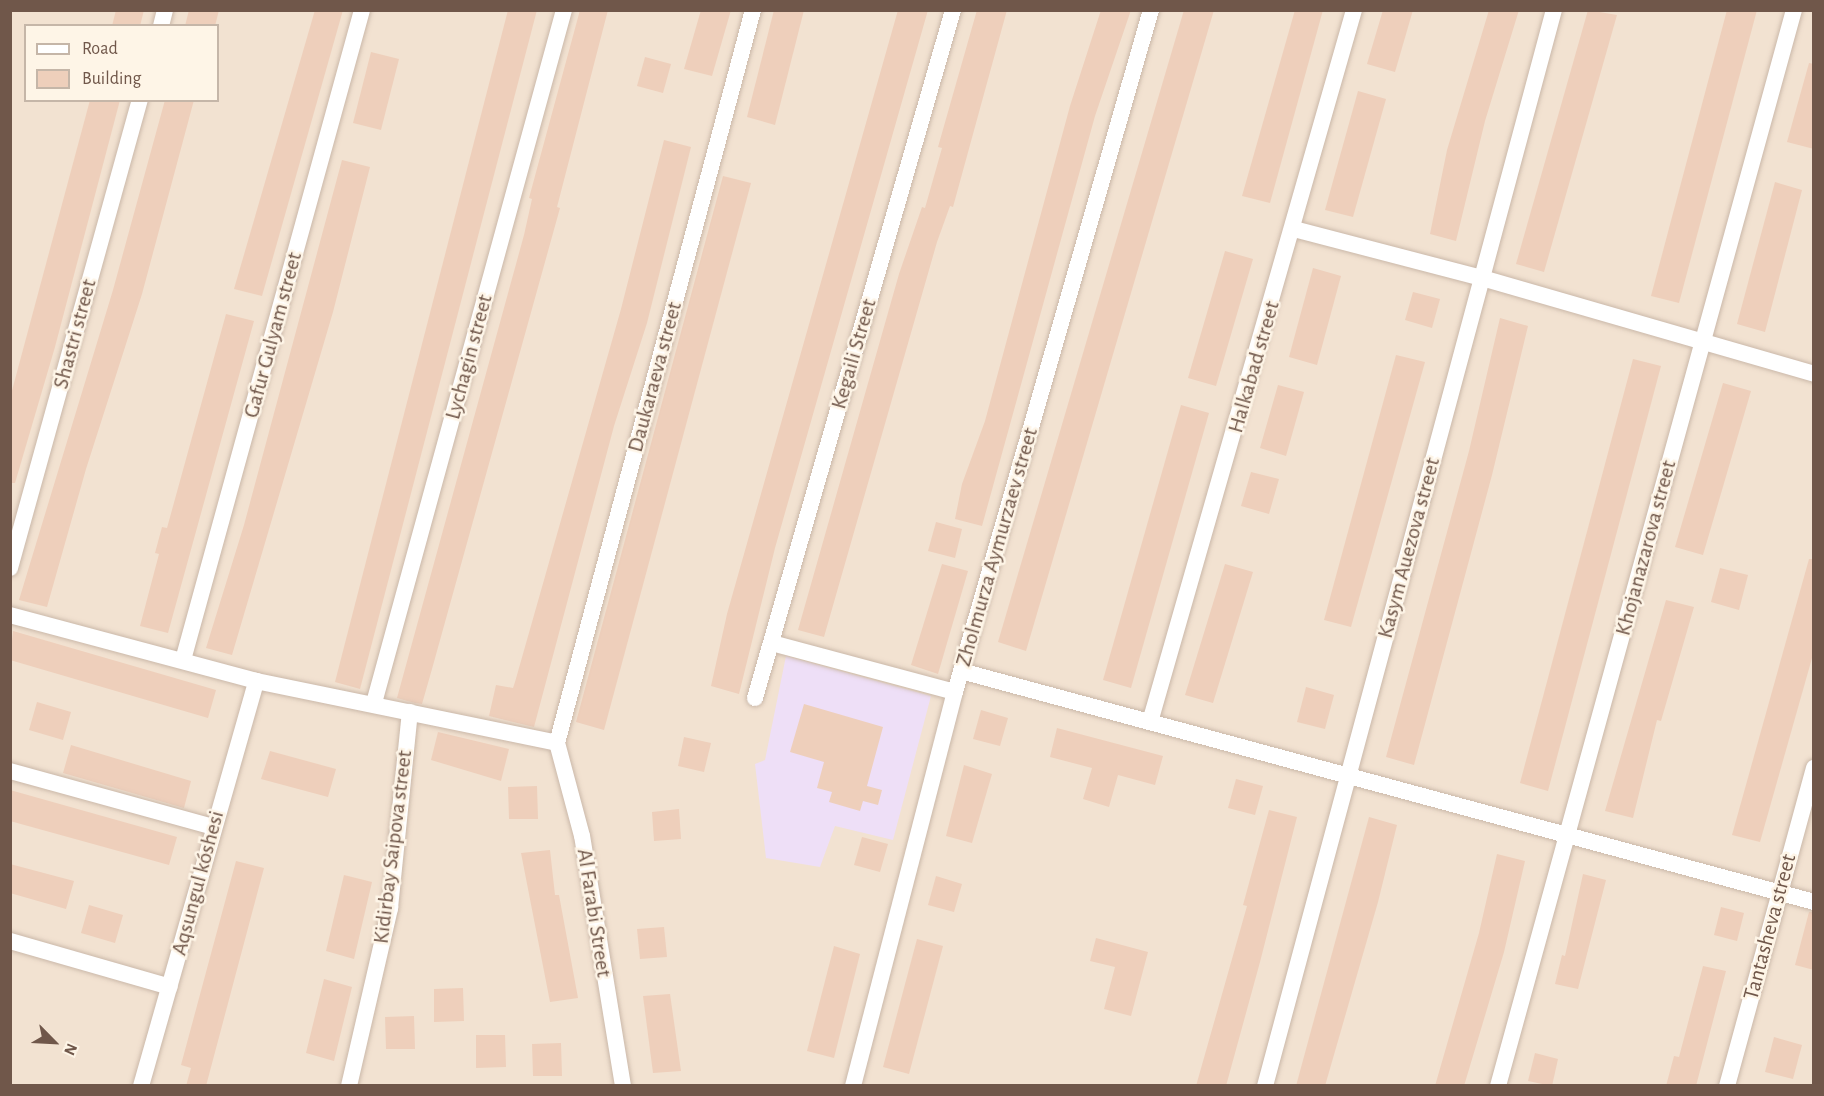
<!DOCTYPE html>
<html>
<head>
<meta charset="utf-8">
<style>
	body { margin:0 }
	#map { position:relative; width:1824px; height:1096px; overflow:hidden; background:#fbf1e2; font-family:"Alegreya Sans",sans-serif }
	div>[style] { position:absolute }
	.residential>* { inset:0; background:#f2e2d1 }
	.education>* { inset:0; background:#eedff7 }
	.building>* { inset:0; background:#eecfbb }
	.roads { filter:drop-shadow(0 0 2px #cab8a9) drop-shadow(0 0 2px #cab8a9) }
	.minor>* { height:16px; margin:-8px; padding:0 8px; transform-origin:8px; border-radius:8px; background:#fff }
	span { translate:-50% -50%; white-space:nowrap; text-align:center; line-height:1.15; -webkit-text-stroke:5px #fef5e7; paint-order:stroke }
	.street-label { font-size:22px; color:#70574a }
	.frame { position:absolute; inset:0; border:12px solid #70574a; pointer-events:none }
	.legend { position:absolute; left:24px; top:24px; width:195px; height:78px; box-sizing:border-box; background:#fef5e7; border:2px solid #c5b6a8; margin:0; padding:8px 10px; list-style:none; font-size:18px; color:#70574a }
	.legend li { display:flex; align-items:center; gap:12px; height:30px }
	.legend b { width:30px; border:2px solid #c5b6a8 }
	.north { position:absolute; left:24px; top:1012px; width:60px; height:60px; -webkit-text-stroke:4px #fef5e7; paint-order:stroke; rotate:114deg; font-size:16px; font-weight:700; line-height:24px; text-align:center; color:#70574a }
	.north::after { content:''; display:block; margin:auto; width:21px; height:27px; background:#70574a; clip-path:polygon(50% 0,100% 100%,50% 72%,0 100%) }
</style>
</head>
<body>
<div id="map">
	<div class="residential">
		<div style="clip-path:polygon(evenodd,10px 11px,1813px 11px,1813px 1085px,11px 1085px,10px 11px,26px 26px,218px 26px,218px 100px,26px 100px,26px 26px)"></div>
	</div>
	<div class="education">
		<div style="clip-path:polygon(786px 656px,931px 696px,893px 840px,835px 826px,820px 867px,766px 858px,755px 764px,765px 760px)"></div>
	</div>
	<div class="building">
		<div style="clip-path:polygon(116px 10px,144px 10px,140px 26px,112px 26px)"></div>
		<div style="clip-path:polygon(189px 10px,219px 10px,215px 26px,185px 26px)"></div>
		<div style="clip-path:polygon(315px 10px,343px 10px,262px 296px,234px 289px)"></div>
		<div style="clip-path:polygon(508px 10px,537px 10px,360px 689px,335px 682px)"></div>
		<div style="clip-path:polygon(580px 10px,608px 10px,557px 207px,560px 208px,432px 669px,422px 704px,415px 703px,397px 698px,524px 235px,532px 199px,529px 198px)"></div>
		<div style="clip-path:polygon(701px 10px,731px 10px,712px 76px,684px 69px)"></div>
		<div style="clip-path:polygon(774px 10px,804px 10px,775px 125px,747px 117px)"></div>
		<div style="clip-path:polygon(898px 10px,928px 10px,775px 548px,739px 694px,711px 686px,727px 614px)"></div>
		<div style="clip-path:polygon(977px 10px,1007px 10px,953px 207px,950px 206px,937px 242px,824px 637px,798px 630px,899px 274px,922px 207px,925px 208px,942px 148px,938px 147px)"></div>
		<div style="clip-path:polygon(1101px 10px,1131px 10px,1095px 116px,982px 526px,955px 519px,962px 484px,985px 421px,1070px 106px)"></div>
		<div style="clip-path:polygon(1184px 10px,1214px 10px,1026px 651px,998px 642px)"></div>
		<div style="clip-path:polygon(1295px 10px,1323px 10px,1270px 203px,1242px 196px)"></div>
		<div style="clip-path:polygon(1383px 10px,1413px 10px,1395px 72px,1367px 64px)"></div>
		<div style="clip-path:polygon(1489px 10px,1519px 10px,1485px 121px,1456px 241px,1430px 234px,1447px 150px)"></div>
		<div style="clip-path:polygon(1588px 10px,1617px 15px,1544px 272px,1516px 264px)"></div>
		<div style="clip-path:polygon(1727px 10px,1757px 10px,1679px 303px,1651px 296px)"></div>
		<div style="clip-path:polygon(371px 52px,399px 59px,381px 130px,353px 123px)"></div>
		<div style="clip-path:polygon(645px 57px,671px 64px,663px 93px,637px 86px)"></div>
		<div style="clip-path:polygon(1809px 63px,1814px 64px,1814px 149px,1787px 142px)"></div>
		<div style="clip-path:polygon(1358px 91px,1386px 99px,1353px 217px,1325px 210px)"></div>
		<div style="clip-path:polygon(90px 100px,120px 100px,55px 347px,15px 483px,10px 483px,10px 398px)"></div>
		<div style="clip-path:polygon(165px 100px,194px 100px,142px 294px,86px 469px,47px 607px,19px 600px,113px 290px)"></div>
		<div style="clip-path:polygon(664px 140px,691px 147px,647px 323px,614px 426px,534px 727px,489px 716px,496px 685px,513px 688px,515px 682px,621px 309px)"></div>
		<div style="clip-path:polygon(342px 160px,370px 167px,333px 312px,232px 655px,206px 648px,244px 525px)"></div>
		<div style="clip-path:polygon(723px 176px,751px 183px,604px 730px,576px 722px)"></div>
		<div style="clip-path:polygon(1775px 182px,1802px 190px,1765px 332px,1737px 324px)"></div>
		<div style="clip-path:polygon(1225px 251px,1253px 259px,1216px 386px,1188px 378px)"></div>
		<div style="clip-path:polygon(1313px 268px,1341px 276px,1317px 365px,1289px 357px)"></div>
		<div style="clip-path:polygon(1413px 292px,1440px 299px,1432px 328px,1405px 320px)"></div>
		<div style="clip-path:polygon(226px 314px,254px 321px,168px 633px,140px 626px,159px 554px,155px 553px,162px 527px,167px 528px)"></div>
		<div style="clip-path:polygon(1500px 318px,1528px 326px,1492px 475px,1414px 765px,1386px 757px,1469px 451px)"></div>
		<div style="clip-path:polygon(1396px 355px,1425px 362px,1351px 627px,1324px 620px)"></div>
		<div style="clip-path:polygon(1633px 359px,1661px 366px,1548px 791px,1520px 783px)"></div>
		<div style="clip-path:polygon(1723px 383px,1751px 391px,1703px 555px,1675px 547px)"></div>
		<div style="clip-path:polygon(1278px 385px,1304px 392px,1286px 456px,1260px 448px)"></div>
		<div style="clip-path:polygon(1181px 405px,1209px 413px,1131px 688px,1103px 680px)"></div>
		<div style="clip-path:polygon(1251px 472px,1279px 479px,1269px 514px,1241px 506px)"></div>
		<div style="clip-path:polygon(936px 522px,962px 529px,955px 558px,928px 551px)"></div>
		<div style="clip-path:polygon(1809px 559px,1814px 559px,1814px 651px,1760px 842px,1732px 835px)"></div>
		<div style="clip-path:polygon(942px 564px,968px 571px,938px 674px,911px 665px)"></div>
		<div style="clip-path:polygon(1225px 564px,1253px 572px,1213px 703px,1185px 695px)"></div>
		<div style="clip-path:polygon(1720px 568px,1748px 575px,1739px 610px,1711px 602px)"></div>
		<div style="clip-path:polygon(1666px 600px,1694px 607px,1661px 721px,1657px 720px,1633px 818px,1605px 811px)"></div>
		<div style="clip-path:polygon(13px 631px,216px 690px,208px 718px,10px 660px)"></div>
		<div style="clip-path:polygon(1306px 687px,1334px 695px,1325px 729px,1297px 722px)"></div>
		<div style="clip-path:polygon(37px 702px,71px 712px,63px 740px,29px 730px)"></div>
		<div style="clip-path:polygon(804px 704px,883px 727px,867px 786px,882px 790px,878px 805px,863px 801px,860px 811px,829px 802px,832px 792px,817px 788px,824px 762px,790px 752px)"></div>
		<div style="clip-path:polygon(981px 710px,1008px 718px,1000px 746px,973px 739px)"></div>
		<div style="clip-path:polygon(1057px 728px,1163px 756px,1155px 785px,1118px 775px,1109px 807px,1083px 799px,1092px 768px,1050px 757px)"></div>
		<div style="clip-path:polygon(438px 732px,509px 749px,501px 781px,431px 760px)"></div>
		<div style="clip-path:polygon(684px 737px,711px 743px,704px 772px,678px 766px)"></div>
		<div style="clip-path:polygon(71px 745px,191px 781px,184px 808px,63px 773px)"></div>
		<div style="clip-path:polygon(270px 751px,336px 769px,328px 797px,261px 779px)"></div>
		<div style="clip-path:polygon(964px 765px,992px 774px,972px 843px,946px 836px)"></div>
		<div style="clip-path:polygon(1236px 779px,1263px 786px,1255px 815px,1228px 808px)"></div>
		<div style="clip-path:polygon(537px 786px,538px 819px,509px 819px,508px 787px)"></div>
		<div style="clip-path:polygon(10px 790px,177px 837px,169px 865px,10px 821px)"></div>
		<div style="clip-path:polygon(679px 809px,681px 839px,654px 841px,652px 812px)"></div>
		<div style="clip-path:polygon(1269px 810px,1297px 817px,1260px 962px,1226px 1086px,1196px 1086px,1247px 906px,1243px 905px)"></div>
		<div style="clip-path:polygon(1369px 817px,1397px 825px,1378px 902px,1325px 1086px,1296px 1086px)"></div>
		<div style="clip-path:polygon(862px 837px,888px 844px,880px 872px,854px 865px)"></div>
		<div style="clip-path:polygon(550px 850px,555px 895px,559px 895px,578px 998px,550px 1002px,521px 853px)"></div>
		<div style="clip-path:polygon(1497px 854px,1525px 861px,1504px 952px,1464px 1086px,1435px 1086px,1479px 933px)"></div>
		<div style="clip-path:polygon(236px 861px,264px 868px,206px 1086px,186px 1086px,191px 1068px,181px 1065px)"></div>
		<div style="clip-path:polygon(10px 864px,74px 881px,66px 909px,10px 893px)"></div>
		<div style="clip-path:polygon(1583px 874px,1606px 880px,1578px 989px,1555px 984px,1562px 955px,1565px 956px)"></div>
		<div style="clip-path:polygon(344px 875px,372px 882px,354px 959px,326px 951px)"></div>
		<div style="clip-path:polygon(936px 876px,962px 884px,954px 912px,928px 905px)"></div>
		<div style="clip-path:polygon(89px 905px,123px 915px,115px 943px,81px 933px)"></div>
		<div style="clip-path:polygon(1721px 907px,1744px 913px,1737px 941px,1714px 935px)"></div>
		<div style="clip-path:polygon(1809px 912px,1814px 912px,1814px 970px,1795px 965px)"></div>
		<div style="clip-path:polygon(664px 927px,667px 957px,640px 959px,637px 929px)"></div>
		<div style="clip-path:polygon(1096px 938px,1148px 952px,1131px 1016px,1104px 1009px,1115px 967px,1090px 961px)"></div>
		<div style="clip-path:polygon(917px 939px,943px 946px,909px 1074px,883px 1067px)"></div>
		<div style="clip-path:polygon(834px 946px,860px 954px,834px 1058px,807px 1051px)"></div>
		<div style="clip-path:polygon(1703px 966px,1726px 971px,1696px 1086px,1666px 1086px,1674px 1056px,1679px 1057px)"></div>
		<div style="clip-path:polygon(324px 979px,352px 987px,334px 1061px,306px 1053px)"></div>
		<div style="clip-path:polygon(463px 988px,464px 1021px,434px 1022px,434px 989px)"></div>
		<div style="clip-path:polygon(670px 994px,681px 1071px,653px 1073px,643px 996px)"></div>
		<div style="clip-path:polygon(414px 1016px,415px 1049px,386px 1049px,385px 1017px)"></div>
		<div style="clip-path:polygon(476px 1035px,505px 1035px,506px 1067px,476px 1068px)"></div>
		<div style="clip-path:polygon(1774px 1037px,1802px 1045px,1793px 1079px,1765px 1072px)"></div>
		<div style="clip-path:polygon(561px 1043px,562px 1076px,533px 1076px,532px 1044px)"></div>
		<div style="clip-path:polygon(1535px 1053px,1558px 1059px,1552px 1086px,1528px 1081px)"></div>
	</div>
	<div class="roads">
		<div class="minor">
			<div style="left:161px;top:26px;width:16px;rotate:-76deg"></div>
			<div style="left:1294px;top:229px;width:194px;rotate:14.6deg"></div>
			<div style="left:1482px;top:278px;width:346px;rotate:16.1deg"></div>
			<div style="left:10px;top:568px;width:486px;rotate:-74.5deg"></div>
			<div style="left:10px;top:615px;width:255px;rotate:15deg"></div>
			<div style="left:256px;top:681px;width:307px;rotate:11.6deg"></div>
			<div style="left:772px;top:643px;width:189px;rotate:15deg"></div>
			<div style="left:183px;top:660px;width:674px;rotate:-74.6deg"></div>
			<div style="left:961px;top:671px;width:884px;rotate:15.15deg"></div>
			<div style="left:755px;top:698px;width:716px;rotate:-73.94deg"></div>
			<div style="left:374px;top:703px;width:719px;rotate:-74.67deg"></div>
			<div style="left:1150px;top:722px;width:741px;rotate:-74.01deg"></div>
			<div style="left:10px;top:771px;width:211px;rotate:15.4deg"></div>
			<div style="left:10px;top:941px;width:166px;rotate:16deg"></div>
			<div style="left:141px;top:1086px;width:421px;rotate:-74.1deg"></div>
			<div style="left:349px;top:1086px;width:183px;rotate:-77deg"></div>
			<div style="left:390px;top:908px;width:197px;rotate:-84.2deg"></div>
			<div style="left:623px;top:1086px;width:253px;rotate:-99.3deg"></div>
			<div style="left:582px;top:836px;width:96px;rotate:-105deg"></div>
			<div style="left:557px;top:743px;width:759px;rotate:-75.03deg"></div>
			<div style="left:853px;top:1086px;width:407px;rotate:-75.5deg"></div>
			<div style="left:955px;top:692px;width:710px;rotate:-73.97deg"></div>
			<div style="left:1265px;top:1086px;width:1114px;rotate:-74.97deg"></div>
			<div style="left:1498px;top:1086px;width:1116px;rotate:-74.62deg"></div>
			<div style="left:1727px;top:1086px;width:330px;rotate:-74.7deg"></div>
		</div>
	</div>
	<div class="street-label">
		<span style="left:75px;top:334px;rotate:-75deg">Shastri street</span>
		<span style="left:273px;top:335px;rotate:-75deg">Gafur Gulyam street</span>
		<span style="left:854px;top:354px;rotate:-74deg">Kegaili Street</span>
		<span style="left:469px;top:357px;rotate:-75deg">Lychagin street</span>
		<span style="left:1254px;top:367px;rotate:-74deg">Halkabad street</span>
		<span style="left:655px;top:377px;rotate:-75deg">Daukaraeva street</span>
		<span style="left:997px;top:547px;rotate:-74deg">Zholmurza Aymurzaev street</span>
		<span style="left:1409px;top:548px;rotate:-75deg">Kasym Auezova street</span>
		<span style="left:1646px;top:548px;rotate:-75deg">Khojanazarova street</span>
		<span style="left:393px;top:847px;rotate:-83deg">Kidirbay Saipova street</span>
		<span style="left:198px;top:883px;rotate:-75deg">Aqsungul kóshesi</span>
		<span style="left:594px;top:913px;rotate:81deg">Al Farabi Street</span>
		<span style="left:1770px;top:927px;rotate:-75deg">Tantasheva street</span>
	</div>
	<div class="frame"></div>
	<ul class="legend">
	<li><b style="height:8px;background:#fff"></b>Road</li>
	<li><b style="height:16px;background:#eecfbb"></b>Building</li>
	</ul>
	<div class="north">N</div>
</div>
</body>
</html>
